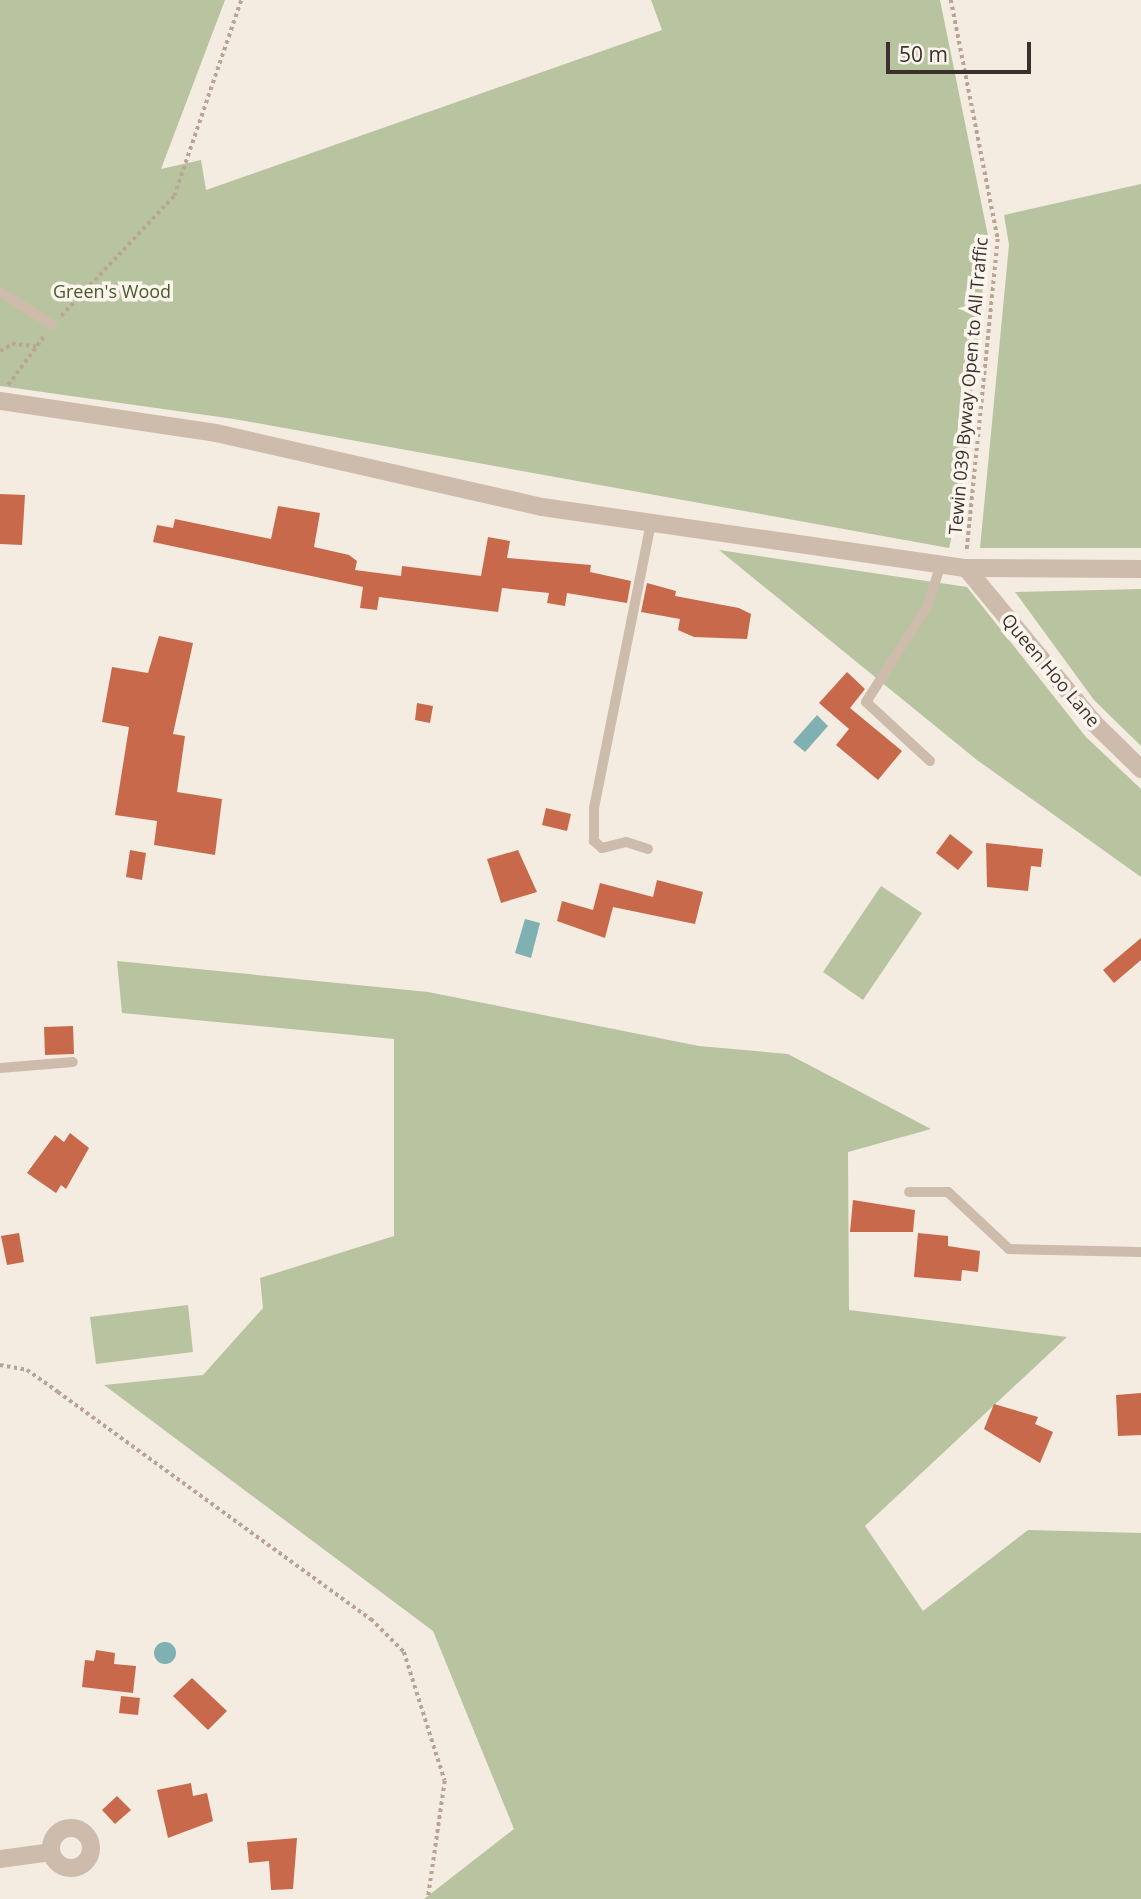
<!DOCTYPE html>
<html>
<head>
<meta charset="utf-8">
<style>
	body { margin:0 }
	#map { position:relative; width:1141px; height:1899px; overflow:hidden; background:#f4ebe1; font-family:"Open Sans",sans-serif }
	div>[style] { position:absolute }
	.green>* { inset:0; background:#b8c4a0 }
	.water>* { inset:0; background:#7fb0b2 }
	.round { border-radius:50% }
	.building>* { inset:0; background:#c8694b }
	.path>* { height:3.5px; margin-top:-1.75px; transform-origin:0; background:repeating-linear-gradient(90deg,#b9a596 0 3.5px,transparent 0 7px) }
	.service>* { height:10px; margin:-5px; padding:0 5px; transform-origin:5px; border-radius:5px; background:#cdbbac }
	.minor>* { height:18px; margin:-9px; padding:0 9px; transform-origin:9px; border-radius:9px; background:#cdbbac }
	.minor>.ring { margin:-9px; padding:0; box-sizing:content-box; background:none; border:18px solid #cdbbac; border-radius:50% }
	.tertiary>* { height:18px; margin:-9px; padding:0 9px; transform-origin:9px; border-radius:9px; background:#cdbbac }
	span { translate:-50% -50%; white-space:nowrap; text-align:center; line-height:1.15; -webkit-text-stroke:7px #fbf5ee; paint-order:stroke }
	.park-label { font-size:18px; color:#4a5a2e }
	.street-label { font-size:18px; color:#3b302b }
	.scale { position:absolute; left:886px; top:42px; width:145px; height:32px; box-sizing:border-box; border:4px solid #3b302b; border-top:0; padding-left:9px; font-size:21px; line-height:24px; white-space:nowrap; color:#3b302b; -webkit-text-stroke:5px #fbf5ee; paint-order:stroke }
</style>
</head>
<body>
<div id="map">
	<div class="green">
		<div style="clip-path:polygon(0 0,225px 0,161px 169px,201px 160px,206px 190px,662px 30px,651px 0,940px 0,988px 236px,962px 492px,949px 548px,234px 419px,0 386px)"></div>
		<div style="clip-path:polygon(1141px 184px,1141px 548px,980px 548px,1009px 245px,1004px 215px)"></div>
		<div style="clip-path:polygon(719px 550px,967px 587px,1086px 737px,1141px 789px,1141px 877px,977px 760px)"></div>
		<div style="clip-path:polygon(1141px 589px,1141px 746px,1094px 700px,1015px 592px)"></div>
		<div style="clip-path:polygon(881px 886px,922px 913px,863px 1000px,823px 972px)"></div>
		<div style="clip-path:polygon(117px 961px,428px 992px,699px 1046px,788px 1054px,931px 1129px,848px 1152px,849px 1310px,1067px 1337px,865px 1526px,923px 1611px,1028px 1530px,1141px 1533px,1141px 1899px,424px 1899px,514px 1829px,433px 1631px,104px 1385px,203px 1375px,263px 1308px,260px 1278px,394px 1236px,394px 1039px,122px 1013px)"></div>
		<div style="clip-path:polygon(188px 1305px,193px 1352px,96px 1364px,90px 1317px)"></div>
	</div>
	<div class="water">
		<div style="clip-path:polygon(817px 715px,828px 726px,805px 752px,793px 742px)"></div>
		<div style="clip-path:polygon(525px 919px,540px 923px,531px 958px,515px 953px)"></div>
		<div class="round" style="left:154px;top:1642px;width:22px;height:22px"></div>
	</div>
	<div class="building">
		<div style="clip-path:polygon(0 494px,25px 495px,22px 545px,0 544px)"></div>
		<div style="clip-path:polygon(278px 506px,320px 513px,314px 547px,349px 555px,357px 561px,355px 570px,401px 576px,402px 566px,481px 576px,488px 537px,510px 541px,507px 558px,591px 565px,590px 572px,631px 581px,627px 603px,567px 593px,565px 606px,547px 603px,549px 593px,502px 588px,498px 612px,379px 597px,377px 610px,360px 608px,363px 587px,153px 542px,157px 525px,173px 528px,175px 519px,271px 539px)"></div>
		<div style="clip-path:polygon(647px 583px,676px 591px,675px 596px,739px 608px,751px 614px,747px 639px,694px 637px,678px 630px,680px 619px,641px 612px)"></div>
		<div style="clip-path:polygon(159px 636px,193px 643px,173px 734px,185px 736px,177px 792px,222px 799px,215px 855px,154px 845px,157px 821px,115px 815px,129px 727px,102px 722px,112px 667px,148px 673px)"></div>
		<div style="clip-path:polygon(847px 672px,865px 689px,850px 708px,902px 751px,878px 780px,836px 745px,849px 729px,819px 703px)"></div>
		<div style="clip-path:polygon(417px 703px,433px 706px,430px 723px,415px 720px)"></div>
		<div style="clip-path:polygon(546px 808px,571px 814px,567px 831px,542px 825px)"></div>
		<div style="clip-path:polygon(950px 834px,973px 852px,958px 870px,936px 853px)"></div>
		<div style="clip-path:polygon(986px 843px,1043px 849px,1041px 867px,1031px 866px,1028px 891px,987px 887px)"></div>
		<div style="clip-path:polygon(130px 850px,146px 853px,142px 880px,126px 877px)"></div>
		<div style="clip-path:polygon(518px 850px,537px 892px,501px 903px,487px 859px)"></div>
		<div style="clip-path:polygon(657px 880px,703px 892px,695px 924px,613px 907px,605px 938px,557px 921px,562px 901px,593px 910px,600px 883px,653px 897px)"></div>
		<div style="clip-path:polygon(1141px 938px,1141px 960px,1114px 983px,1103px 970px)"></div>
		<div style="clip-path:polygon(73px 1026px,74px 1054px,45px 1055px,44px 1027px)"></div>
		<div style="clip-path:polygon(70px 1133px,89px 1148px,66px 1189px,61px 1185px,56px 1193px,27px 1173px,55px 1135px,64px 1142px)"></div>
		<div style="clip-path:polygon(853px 1200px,915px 1210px,913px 1232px,850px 1232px)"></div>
		<div style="clip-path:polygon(19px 1233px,24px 1262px,7px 1265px,1px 1236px)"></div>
		<div style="clip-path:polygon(918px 1233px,948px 1236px,948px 1246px,980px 1251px,978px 1272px,962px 1270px,961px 1281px,914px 1277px)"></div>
		<div style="clip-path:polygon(1141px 1393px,1141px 1435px,1118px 1436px,1116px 1395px)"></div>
		<div style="clip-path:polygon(994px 1404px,1038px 1417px,1035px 1424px,1053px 1432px,1040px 1463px,984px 1429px)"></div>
		<div style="clip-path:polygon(96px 1650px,115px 1653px,114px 1664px,136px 1666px,133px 1693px,82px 1687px,85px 1660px,94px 1661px)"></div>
		<div style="clip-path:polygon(192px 1678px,227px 1711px,208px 1730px,173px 1696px)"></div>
		<div style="clip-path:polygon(121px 1696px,140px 1698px,138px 1715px,119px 1713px)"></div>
		<div style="clip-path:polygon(191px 1783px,193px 1796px,207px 1793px,213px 1821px,168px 1838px,157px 1790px)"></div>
		<div style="clip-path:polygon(117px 1796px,131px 1810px,115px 1824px,102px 1810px)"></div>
		<div style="clip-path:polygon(297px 1838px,293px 1889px,271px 1890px,269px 1861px,249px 1863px,247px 1842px)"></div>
	</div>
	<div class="path">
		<div style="left:951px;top:0;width:244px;rotate:78.9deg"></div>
		<div style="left:998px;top:239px;width:315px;rotate:95.7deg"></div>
		<div style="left:61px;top:316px;width:165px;rotate:-46.7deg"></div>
		<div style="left:174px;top:196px;width:207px;rotate:-71.1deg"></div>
		<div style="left:0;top:351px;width:14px;rotate:-30deg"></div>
		<div style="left:12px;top:344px;width:25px;rotate:5deg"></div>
		<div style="left:8px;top:385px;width:62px;rotate:-53.5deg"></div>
		<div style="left:0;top:1365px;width:27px;rotate:10deg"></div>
		<div style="left:27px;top:1370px;width:38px;rotate:35deg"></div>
		<div style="left:58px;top:1392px;width:387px;rotate:36deg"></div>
		<div style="left:371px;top:1619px;width:47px;rotate:45deg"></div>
		<div style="left:404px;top:1652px;width:135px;rotate:72.4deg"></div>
		<div style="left:445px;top:1781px;width:119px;rotate:98.2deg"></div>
	</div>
	<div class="service">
		<div style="left:0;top:292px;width:62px;rotate:31.9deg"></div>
		<div style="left:930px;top:761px;width:87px;rotate:-137.3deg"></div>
		<div style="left:866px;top:702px;width:113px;rotate:-57.3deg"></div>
		<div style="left:927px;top:607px;width:45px;rotate:-72deg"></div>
		<div style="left:648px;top:849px;width:23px;rotate:-162deg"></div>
		<div style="left:626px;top:842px;width:25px;rotate:166deg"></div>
		<div style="left:602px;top:848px;width:11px;rotate:-139deg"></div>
		<div style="left:594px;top:841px;width:33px;rotate:-90deg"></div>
		<div style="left:594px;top:808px;width:292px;rotate:-78.7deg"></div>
		<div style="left:0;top:1068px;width:73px;rotate:-4.7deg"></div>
		<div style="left:909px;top:1192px;width:39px"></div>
		<div style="left:948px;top:1192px;width:83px;rotate:43.1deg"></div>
		<div style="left:1009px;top:1249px;width:132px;rotate:1.3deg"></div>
	</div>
	<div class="minor">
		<div style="left:966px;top:568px;width:201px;rotate:50.4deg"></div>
		<div style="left:1094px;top:723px;width:66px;rotate:44.4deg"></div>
		<div class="ring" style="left:51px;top:1828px;width:22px;height:22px"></div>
		<div style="left:0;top:1859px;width:51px;rotate:-7.8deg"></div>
	</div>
	<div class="tertiary">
		<div style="left:0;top:401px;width:218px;rotate:8.4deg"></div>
		<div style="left:216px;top:433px;width:334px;rotate:12.8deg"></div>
		<div style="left:542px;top:507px;width:428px;rotate:8.2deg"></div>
		<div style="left:966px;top:568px;width:175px;rotate:0.3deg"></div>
	</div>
	<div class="park-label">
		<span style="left:112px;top:291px">Green's Wood</span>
	</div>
	<div class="street-label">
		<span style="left:968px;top:386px;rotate:-85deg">Tewin 039 Byway Open to All Traffic</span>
		<span style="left:1051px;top:670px;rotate:50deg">Queen Hoo Lane</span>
	</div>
	<div class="scale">50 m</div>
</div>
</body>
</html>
